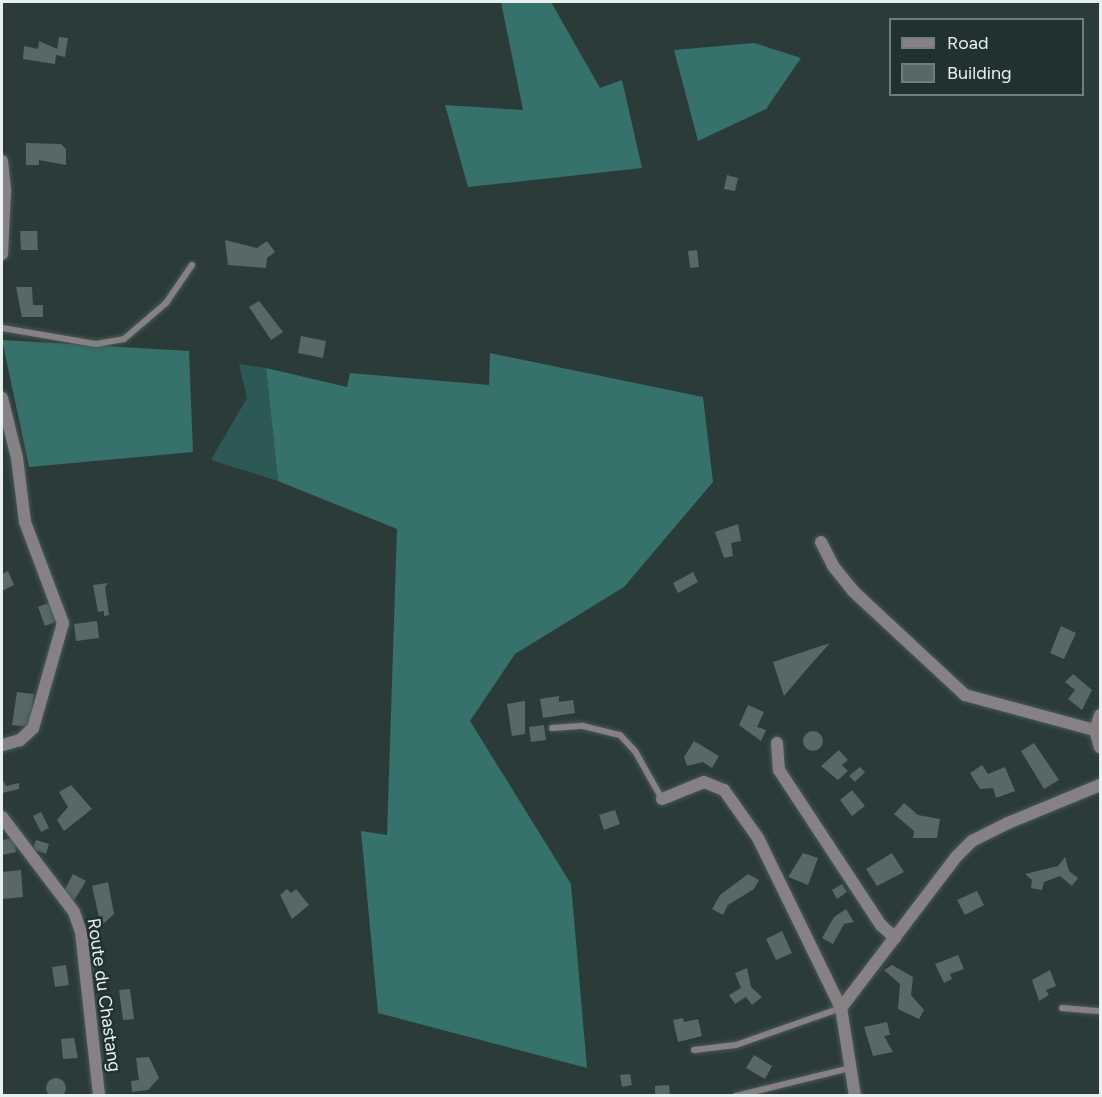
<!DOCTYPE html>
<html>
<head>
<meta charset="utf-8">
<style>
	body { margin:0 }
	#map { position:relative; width:1102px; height:1097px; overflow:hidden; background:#2b3b39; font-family:Figtree,sans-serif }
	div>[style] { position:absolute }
	.green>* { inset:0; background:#2c5955 }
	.forest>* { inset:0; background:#36716b }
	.building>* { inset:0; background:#576866 }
	.round { border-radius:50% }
	.roads { filter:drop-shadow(0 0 2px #495856) drop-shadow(0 0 2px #495856) }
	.service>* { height:6px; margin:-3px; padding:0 3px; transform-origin:3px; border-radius:3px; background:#868185 }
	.minor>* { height:12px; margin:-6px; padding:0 6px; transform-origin:6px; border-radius:6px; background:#868185 }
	span { translate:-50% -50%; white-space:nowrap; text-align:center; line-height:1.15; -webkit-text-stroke:5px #21312f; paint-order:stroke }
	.street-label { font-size:18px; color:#e7f1f0 }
	.frame { position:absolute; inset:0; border:3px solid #e7f1f0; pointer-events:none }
	.legend { position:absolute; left:889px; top:18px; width:195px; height:78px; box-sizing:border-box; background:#21312f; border:2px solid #707e7c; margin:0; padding:8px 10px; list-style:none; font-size:18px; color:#e7f1f0 }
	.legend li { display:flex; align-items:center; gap:12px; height:30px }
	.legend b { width:30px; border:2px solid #707e7c }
</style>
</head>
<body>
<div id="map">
	<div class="green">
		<div style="clip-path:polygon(239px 364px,266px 368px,278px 481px,211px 460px,247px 398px)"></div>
	</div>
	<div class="forest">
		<div style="clip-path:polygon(501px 2px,551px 2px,600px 88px,622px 80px,642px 168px,468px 187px,445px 105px,523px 110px)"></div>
		<div style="clip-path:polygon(754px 43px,801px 58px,766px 109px,698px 141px,674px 50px)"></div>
		<div style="clip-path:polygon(2px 340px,189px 351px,193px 452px,29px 467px)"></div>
		<div style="clip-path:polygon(490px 353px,703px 397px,713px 482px,624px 587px,515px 654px,470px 721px,571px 884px,587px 1068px,378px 1013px,361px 831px,387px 835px,397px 529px,278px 481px,266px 368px,347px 387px,350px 373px,489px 385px)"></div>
	</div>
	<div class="building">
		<div style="clip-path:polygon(59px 37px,68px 38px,65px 57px,56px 55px,55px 64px,23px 59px,24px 46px,38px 49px,39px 41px,57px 49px)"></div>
		<div style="clip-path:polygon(26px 143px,61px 144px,66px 149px,66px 165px,39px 160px,39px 165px,26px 165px)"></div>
		<div style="clip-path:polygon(727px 175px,738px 178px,735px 191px,724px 189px)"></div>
		<div style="clip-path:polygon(20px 231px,37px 231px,38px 250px,21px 250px)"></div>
		<div style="clip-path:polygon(225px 240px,257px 248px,267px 241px,275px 252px,267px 258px,266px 268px,228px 265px)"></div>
		<div style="clip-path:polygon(697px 250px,699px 267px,690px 268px,688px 251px)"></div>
		<div style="clip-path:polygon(16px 287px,32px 287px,33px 305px,43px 305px,43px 317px,22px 317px)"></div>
		<div style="clip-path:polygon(259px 301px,283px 332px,271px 340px,249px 307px)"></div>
		<div style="clip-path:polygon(301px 336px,326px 341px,323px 358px,298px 353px)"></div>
		<div style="clip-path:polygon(738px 524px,741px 541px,731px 543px,733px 556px,724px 558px,715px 532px)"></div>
		<div style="clip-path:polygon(8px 571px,14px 585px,2px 591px,2px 574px)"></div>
		<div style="clip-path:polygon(693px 572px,698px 582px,678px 593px,673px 583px)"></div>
		<div style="clip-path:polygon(108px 583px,105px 587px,109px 615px,104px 616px,104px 611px,98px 612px,93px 585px)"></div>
		<div style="clip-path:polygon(51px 602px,58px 621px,45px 626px,38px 607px)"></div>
		<div style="clip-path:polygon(97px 621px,99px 638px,76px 641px,74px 624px)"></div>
		<div style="clip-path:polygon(1061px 626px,1076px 633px,1064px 659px,1050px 653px)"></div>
		<div style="clip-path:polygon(830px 643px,806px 670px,784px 696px,773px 662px)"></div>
		<div style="clip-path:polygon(1073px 674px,1092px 690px,1082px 710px,1068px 699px,1075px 690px,1065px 682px)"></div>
		<div style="clip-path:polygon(17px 692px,34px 694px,29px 727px,12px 725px)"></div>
		<div style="clip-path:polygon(559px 696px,559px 702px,573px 700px,575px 713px,543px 718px,540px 699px)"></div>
		<div style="clip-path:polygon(525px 701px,525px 734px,512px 736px,507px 704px)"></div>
		<div style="clip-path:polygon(748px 705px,764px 712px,757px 727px,766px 730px,761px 741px,739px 725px)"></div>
		<div style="clip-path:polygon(544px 725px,546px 740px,531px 742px,529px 727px)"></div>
		<div class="round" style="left:803px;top:731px;width:20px;height:20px"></div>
		<div style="clip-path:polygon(694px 741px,719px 756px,712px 768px,703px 762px,687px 766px,684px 757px)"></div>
		<div style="clip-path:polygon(1034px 743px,1059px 780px,1044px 789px,1021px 751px)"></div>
		<div style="clip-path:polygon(839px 750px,848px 760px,842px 765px,848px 771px,838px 780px,821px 766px)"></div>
		<div style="clip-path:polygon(982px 765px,988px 774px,1005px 767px,1015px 791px,996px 798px,993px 788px,980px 789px,970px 773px)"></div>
		<div style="clip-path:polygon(860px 767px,865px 772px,855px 782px,849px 776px)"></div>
		<div style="clip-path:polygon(2px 779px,6px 786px,19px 783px,19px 789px,2px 793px)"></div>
		<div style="clip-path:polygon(71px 785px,92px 809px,64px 831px,57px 820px,68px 807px,59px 792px)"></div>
		<div style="clip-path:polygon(852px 790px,865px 806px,852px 816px,840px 800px)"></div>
		<div style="clip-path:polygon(904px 803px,918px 815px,940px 819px,937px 838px,913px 838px,914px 831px,894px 814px)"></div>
		<div style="clip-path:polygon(615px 810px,620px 824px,604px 830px,599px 815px)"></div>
		<div style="clip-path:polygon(41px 812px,49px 828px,41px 832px,33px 816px)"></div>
		<div style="clip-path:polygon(14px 838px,16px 852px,2px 855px,2px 840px)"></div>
		<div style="clip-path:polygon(36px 840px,49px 844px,46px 854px,33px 849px)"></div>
		<div style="clip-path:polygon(803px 853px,818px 858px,808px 885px,788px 877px)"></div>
		<div style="clip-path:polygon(892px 853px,904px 872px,877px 886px,866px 869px)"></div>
		<div style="clip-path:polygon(1065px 857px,1069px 871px,1078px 878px,1072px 886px,1060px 876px,1044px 882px,1042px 890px,1031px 888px,1032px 880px,1025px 874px,1058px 866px)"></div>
		<div style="clip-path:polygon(21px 870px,23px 897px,2px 899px,2px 872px)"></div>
		<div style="clip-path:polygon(73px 874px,86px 881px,73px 902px,63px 893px)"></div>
		<div style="clip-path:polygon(748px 874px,759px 880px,754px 889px,728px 905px,723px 915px,712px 909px,720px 895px)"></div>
		<div style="clip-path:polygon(108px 882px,114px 914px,101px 926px,92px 886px)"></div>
		<div style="clip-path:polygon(842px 884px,847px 892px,837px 899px,832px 890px)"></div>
		<div style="clip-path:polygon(287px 889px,291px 893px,296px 889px,309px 905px,292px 919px,280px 895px)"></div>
		<div style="clip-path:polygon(977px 891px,984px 905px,965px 915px,957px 900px)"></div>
		<div style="clip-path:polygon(846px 909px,854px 922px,844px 924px,833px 944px,822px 938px,834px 917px)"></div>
		<div style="clip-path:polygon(782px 931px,792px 953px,776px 960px,766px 939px)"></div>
		<div style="clip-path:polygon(958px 955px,964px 969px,950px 974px,952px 979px,944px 983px,935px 964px)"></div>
		<div style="clip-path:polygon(66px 965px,69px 985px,55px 987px,52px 967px)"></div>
		<div style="clip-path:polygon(892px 965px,913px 977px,911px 995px,924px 1010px,919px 1019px,898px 1009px,900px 984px,884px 970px)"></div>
		<div style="clip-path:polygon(747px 968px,751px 987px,762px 997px,752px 1005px,746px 997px,735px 1004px,729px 995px,741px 988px,735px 973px)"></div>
		<div style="clip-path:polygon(1050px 970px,1056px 986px,1046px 990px,1049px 995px,1039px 1001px,1032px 980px)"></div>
		<div style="clip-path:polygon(130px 989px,134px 1019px,123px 1020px,119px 990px)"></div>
		<div style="clip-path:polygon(683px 1018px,684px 1022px,698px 1019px,702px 1036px,678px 1042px,673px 1020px)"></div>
		<div style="clip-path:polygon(887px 1022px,890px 1035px,884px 1036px,893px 1052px,873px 1056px,864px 1027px)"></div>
		<div style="clip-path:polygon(74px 1038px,78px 1058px,63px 1059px,61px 1039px)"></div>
		<div style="clip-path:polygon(754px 1055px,772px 1066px,765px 1079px,746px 1068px)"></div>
		<div style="clip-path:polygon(149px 1057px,159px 1078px,148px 1090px,132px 1092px,131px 1081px,139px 1080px,136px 1058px)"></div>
		<div style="clip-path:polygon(630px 1074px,632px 1085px,622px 1087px,620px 1075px)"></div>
		<div class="round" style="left:46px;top:1078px;width:20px;height:20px"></div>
		<div style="clip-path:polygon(669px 1085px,670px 1095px,655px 1095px,655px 1086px)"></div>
	</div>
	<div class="roads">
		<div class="service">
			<div style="left:2px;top:328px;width:95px;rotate:9.7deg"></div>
			<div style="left:96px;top:344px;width:28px;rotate:-10deg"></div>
			<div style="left:124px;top:339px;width:55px;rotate:-40.6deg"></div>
			<div style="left:166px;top:303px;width:46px;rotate:-55.6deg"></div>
			<div style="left:552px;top:728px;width:31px;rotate:-4deg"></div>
			<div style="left:583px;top:726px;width:38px;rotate:14deg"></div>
			<div style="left:620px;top:735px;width:22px;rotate:47deg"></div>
			<div style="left:635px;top:751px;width:55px;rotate:60.6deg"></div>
			<div style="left:1062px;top:1008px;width:38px;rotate:5deg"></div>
			<div style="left:694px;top:1050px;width:42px;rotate:-6.8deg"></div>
			<div style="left:736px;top:1045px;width:111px;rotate:-19.4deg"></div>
			<div style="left:736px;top:1096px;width:117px;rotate:-13.8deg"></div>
		</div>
		<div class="minor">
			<div style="left:2px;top:161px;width:30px;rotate:84deg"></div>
			<div style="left:5px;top:191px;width:63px;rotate:92.7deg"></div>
			<div style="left:2px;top:398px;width:62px;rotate:76deg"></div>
			<div style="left:17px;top:458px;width:64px;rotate:82.9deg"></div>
			<div style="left:25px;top:522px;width:108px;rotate:69.4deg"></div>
			<div style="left:63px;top:623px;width:109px;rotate:105.9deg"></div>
			<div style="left:33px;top:728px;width:18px;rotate:137deg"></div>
			<div style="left:20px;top:740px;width:19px;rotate:164deg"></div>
			<div style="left:821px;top:542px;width:27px;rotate:63deg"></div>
			<div style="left:833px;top:566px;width:32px;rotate:51deg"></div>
			<div style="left:853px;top:591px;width:153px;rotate:42.9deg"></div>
			<div style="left:965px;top:695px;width:135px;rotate:15.1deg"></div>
			<div style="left:1100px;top:715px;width:16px;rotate:108deg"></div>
			<div style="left:1095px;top:730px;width:18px;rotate:74deg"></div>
			<div style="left:777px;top:743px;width:27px;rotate:86deg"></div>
			<div style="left:779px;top:770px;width:186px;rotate:56.7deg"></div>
			<div style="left:881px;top:925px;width:19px;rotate:43deg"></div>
			<div style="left:662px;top:799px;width:45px;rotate:-22deg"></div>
			<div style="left:704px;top:782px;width:22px;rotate:22deg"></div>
			<div style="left:724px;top:790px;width:59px;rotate:54.7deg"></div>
			<div style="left:758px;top:838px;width:189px;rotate:64deg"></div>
			<div style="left:2px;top:817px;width:119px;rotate:52.8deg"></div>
			<div style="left:74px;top:912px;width:21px;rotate:71deg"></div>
			<div style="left:81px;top:932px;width:165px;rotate:83.7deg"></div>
			<div style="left:855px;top:1096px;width:89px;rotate:-99deg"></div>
			<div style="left:841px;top:1008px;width:190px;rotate:-52.7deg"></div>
			<div style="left:956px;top:857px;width:23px;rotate:-45deg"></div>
			<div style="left:972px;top:841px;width:40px;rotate:-26.6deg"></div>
			<div style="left:1008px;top:823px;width:100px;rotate:-22.4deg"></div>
		</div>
	</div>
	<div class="street-label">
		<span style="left:104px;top:995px;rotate:82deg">Route du Chastang</span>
	</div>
	<div class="frame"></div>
	<ul class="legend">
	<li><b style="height:8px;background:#868185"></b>Road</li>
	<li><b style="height:16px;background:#576866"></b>Building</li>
	</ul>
</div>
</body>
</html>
